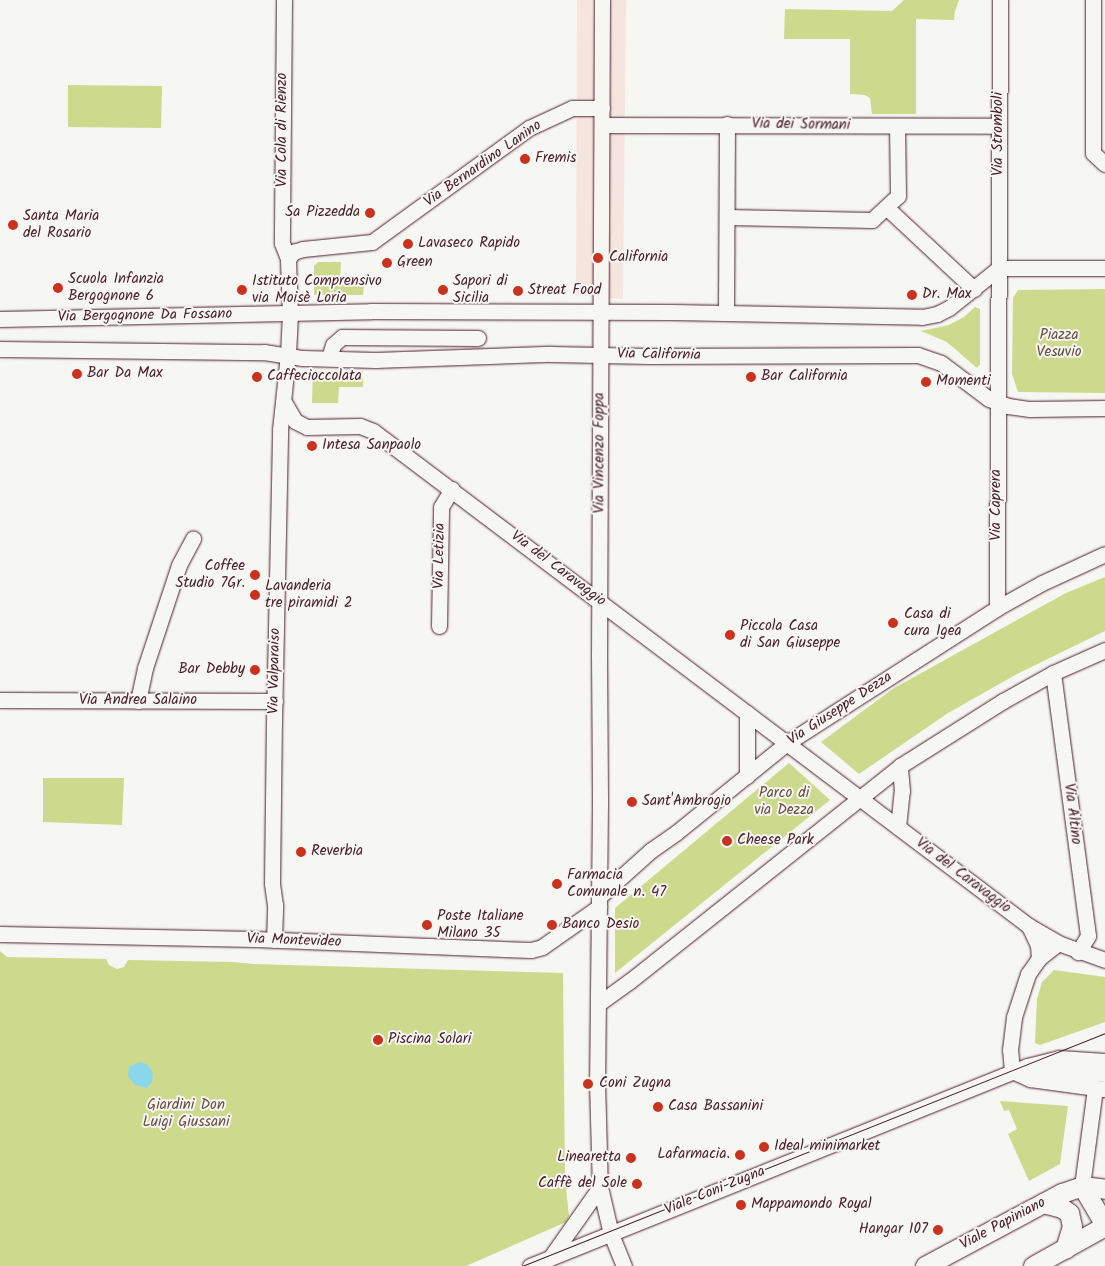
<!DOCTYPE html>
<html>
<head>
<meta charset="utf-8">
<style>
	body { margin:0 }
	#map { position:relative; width:1105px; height:1266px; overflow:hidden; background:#f6f6f2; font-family:Kalam,sans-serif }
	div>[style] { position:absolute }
	.built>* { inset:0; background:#f6e5df }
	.green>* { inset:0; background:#cdd98c }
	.water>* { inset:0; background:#89d7e9 }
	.roads { filter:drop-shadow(0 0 1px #4a1f2b) drop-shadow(0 0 1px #4a1f2b) }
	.minor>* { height:15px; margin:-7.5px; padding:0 7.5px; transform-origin:7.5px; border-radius:7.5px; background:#f6f6f2 }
	.major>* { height:19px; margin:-9.5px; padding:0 9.5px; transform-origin:9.5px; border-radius:9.5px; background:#f6f6f2 }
	.tram>* { height:1px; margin:-0.5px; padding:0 0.5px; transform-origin:0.5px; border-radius:0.5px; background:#4a1f2b }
	.dots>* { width:14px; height:14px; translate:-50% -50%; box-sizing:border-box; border:2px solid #f6f6f2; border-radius:50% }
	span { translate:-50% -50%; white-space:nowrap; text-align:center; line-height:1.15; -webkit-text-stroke:4px #f6f6f2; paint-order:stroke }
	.street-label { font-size:15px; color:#4a1f2b }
	.poi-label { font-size:15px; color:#4a1f2b }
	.left { translate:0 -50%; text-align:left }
	.right { translate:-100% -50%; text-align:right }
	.park-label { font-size:15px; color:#6b4e43 }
</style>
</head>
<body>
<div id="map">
	<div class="built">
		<div style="clip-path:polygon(577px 0,626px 0,623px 299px,576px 295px)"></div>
	</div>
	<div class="green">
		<div style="clip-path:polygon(904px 0,959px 0,955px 11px,954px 20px,916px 19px,916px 114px,872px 114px,870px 98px,865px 95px,850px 94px,850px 39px,784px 39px,785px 9px,892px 11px)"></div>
		<div style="clip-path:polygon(68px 85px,162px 86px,161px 128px,68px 127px)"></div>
		<div style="clip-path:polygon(318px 262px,341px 262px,340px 281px,364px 282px,363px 295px,314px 295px,314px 266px)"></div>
		<div style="clip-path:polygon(1105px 289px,1105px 393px,1018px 392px,1012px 374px,1013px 298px,1018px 290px)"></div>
		<div style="clip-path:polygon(975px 307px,980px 309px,980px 364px,977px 368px,947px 342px,921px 331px,949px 325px,964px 317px)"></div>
		<div style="clip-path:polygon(313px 371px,363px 371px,363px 387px,339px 387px,338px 403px,312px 403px)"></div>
		<div style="clip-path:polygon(1105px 577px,1105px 631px,1019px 673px,948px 713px,859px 774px,821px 742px,894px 688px,1066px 593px)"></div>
		<div style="clip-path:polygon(789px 763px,830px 800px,615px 973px,615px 908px)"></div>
		<div style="clip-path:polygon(43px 778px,124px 778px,122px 825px,43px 822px)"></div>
		<div style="clip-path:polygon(0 951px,7px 957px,106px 959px,109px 965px,117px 969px,124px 967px,128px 960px,232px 962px,254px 964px,563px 973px,565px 1179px,569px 1216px,566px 1222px,466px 1266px,0 1266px)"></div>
		<div style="clip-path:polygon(1054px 970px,1105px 977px,1105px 1022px,1040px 1045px,1035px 1043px,1037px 999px,1042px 982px)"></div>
		<div style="clip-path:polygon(1000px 1101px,1068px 1106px,1060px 1164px,1029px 1181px,1008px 1134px,1017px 1129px,1009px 1110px,1004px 1111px)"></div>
	</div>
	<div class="water">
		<div style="clip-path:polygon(139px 1062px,147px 1064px,153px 1073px,152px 1082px,147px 1088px,135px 1085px,128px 1076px,129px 1067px)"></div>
	</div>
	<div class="roads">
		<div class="minor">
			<div style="left:284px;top:0;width:243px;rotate:90.5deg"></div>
			<div style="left:282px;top:243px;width:17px;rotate:69deg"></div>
			<div style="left:602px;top:0;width:654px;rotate:90.26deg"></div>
			<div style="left:599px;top:654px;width:150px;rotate:89.6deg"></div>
			<div style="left:600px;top:804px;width:278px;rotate:90.6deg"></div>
			<div style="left:597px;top:1082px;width:105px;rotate:88.4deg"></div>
			<div style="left:600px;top:1187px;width:48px;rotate:76.8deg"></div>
			<div style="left:611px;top:1234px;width:35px;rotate:68deg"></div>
			<div style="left:1093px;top:0;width:153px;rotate:90deg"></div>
			<div style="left:1093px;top:153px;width:16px;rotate:43deg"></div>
			<div style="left:602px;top:125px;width:397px;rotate:0.1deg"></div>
			<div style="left:887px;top:208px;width:119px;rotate:43deg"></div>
			<div style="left:727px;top:217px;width:145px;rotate:1.2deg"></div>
			<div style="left:872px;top:220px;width:35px;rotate:-43deg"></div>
			<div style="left:898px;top:196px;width:69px;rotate:-90.8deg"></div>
			<div style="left:726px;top:313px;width:189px;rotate:-89.7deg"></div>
			<div style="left:0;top:319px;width:371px;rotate:-1.2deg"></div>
			<div style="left:371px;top:311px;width:301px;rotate:0.2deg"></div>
			<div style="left:672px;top:312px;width:250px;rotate:1.1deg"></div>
			<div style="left:922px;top:317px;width:15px;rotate:-11deg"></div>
			<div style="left:937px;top:314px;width:13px;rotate:-27deg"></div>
			<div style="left:949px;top:308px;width:64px;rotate:-38.7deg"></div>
			<div style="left:999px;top:268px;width:106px"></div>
			<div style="left:0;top:349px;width:264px;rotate:0.7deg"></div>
			<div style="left:264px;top:352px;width:39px;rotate:9deg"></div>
			<div style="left:303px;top:358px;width:72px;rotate:1.6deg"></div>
			<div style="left:375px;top:360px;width:176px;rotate:-2deg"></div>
			<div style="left:551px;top:354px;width:98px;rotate:1.2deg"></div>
			<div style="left:649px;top:356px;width:269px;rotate:-0.2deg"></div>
			<div style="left:918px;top:355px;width:24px;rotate:19deg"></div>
			<div style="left:941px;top:363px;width:60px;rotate:36.9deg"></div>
			<div style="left:989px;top:399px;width:20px;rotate:20deg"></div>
			<div style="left:1008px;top:406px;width:22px;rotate:8deg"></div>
			<div style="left:1030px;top:409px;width:75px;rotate:-0.8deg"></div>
			<div style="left:329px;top:358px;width:14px;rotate:-73deg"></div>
			<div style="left:333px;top:345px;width:12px;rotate:-42deg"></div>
			<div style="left:342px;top:337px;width:136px;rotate:0.4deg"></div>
			<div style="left:284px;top:402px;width:22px;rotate:60deg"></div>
			<div style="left:295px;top:421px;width:13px;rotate:27deg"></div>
			<div style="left:307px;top:427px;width:53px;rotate:-1.1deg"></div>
			<div style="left:360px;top:426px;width:14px;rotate:21deg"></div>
			<div style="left:373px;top:431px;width:822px;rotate:37.04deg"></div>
			<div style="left:1029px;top:926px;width:34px;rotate:30deg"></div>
			<div style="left:1058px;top:943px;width:50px;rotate:19.9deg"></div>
			<div style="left:997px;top:608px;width:608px;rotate:-89.72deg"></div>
			<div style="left:439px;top:626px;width:119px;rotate:-89deg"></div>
			<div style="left:441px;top:507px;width:21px;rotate:-59deg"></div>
			<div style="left:1053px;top:673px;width:265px;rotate:82.4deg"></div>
			<div style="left:1088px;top:936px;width:19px;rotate:122deg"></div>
			<div style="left:0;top:700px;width:275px;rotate:0.2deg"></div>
			<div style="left:138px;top:701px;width:34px;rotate:-78deg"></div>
			<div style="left:145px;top:668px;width:108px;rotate:-71.7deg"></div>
			<div style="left:179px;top:565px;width:30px;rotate:-62deg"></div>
			<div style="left:747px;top:713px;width:63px;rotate:90deg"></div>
			<div style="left:898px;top:827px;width:36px;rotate:-84deg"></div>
			<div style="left:902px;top:791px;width:25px;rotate:-95deg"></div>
			<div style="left:599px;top:897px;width:69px;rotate:-42deg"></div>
			<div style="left:650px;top:851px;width:33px;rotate:-35deg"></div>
			<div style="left:677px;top:832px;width:141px;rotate:-39deg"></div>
			<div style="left:787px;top:743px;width:250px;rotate:-32.7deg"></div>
			<div style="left:997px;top:608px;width:51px;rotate:-29.1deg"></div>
			<div style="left:1042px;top:583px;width:69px;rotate:-24.7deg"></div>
			<div style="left:1029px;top:926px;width:21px;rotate:65deg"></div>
			<div style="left:1038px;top:945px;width:13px;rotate:86deg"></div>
			<div style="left:0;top:934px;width:255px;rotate:1.1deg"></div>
			<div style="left:255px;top:939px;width:276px;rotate:2.3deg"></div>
			<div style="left:531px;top:950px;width:11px;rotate:-15deg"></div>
			<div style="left:542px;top:947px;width:70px;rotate:-35.1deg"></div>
			<div style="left:274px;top:940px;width:35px;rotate:-88deg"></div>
			<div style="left:275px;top:905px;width:22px;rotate:-98deg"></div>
			<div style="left:272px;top:883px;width:160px;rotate:-89.3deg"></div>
			<div style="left:274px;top:723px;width:293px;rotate:-88.8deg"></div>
			<div style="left:280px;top:430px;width:76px;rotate:-84deg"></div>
			<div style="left:288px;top:354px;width:40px;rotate:-87.1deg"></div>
			<div style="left:290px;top:314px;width:55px;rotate:-92.1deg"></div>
			<div style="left:288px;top:259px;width:9px;rotate:-54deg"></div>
			<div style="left:293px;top:252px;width:10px;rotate:-17deg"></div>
			<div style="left:303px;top:249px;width:69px;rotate:-5.8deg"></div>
			<div style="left:372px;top:242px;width:194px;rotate:-36deg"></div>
			<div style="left:529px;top:128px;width:47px;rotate:-24.9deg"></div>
			<div style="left:572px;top:108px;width:30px"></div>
			<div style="left:598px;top:1004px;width:39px;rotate:-36deg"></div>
			<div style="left:630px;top:981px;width:345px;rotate:-38.5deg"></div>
			<div style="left:900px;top:766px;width:122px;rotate:-32.3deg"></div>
			<div style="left:1003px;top:701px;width:57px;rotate:-29.2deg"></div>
			<div style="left:1053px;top:673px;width:57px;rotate:-23.9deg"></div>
			<div style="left:1034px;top:1069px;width:71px;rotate:4deg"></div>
			<div style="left:1012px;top:1071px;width:21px;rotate:-95deg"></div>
			<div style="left:1010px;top:1050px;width:33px;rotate:-83deg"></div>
			<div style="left:1014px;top:1017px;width:45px;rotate:-72deg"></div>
			<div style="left:1028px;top:974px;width:19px;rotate:-55deg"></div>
			<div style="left:1039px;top:958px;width:24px;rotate:-38deg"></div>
			<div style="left:1012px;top:1071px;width:20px;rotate:24deg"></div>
			<div style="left:1030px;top:1079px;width:74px;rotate:7.8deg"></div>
			<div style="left:1082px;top:1186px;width:98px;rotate:-82.4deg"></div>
			<div style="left:550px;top:1258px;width:87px;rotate:-54.8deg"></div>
			<div style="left:530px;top:1266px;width:536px;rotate:-21.92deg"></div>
			<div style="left:1027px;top:1066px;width:33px;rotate:-14deg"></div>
			<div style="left:1059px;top:1058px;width:46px;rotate:3.7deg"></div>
		</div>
		<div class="major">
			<div style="left:1082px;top:1186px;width:45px;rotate:59.5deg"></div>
			<div style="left:1043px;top:1203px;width:20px;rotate:15deg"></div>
			<div style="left:1062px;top:1208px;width:9px;rotate:36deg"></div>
			<div style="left:1069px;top:1213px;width:13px;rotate:77deg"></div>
			<div style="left:1072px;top:1226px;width:24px;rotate:107deg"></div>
			<div style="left:925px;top:1266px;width:155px;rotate:-28.1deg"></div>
			<div style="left:1062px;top:1193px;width:21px;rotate:-19deg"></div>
			<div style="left:1082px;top:1186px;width:23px;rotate:7deg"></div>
			<div style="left:1033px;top:1266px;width:82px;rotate:-29.1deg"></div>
		</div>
	</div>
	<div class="tram">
		<div style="left:522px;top:1266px;width:628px;rotate:-21.78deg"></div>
	</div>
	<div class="dots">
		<div style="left:525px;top:159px;background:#c8321e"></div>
		<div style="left:370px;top:213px;background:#c8321e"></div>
		<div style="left:13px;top:225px;background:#c8321e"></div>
		<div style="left:408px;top:244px;background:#c8321e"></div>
		<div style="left:598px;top:258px;background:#c8321e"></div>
		<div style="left:387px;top:263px;background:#c8321e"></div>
		<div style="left:58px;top:288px;background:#c8321e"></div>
		<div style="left:242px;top:290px;background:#c8321e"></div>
		<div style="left:443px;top:290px;background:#c8321e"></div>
		<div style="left:518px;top:291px;background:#c8321e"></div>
		<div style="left:912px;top:295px;background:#c8321e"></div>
		<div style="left:77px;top:374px;background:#c8321e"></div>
		<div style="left:257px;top:377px;background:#c8321e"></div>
		<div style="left:751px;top:377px;background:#c8321e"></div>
		<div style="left:926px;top:382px;background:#c8321e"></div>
		<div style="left:312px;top:446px;background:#c8321e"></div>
		<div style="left:255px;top:575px;background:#c8321e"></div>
		<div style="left:255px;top:595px;background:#c8321e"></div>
		<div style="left:893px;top:623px;background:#c8321e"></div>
		<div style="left:730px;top:635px;background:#c8321e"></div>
		<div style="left:255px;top:670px;background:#c8321e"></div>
		<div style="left:632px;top:802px;background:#c8321e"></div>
		<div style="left:727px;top:841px;background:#c8321e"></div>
		<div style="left:301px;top:852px;background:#c8321e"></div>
		<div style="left:557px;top:884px;background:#c8321e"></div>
		<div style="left:427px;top:925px;background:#c8321e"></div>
		<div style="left:552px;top:925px;background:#c8321e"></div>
		<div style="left:378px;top:1040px;background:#c8321e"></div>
		<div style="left:588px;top:1084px;background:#c8321e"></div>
		<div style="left:658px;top:1107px;background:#c8321e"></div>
		<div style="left:764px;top:1147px;background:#c8321e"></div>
		<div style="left:740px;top:1155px;background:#c8321e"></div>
		<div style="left:631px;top:1158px;background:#c8321e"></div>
		<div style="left:637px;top:1184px;background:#c8321e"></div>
		<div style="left:741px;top:1205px;background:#c8321e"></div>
		<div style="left:938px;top:1230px;background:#c8321e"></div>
	</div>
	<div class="street-label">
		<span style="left:801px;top:125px;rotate:1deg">Via dei Sormani</span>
		<span style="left:283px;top:130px;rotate:-90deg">Via Cola di Rienzo</span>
		<span style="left:999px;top:134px;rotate:-90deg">Via Stromboli</span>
		<span style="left:483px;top:164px;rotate:-35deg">Via Bernardino Lanino</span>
		<span style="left:145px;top:316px;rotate:-1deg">Via Bergognone Da Fossano</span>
		<span style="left:659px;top:355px;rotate:1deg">Via California</span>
		<span style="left:600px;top:453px;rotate:-90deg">Via Vincenzo Foppa</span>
		<span style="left:997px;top:505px;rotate:-90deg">Via Caprera</span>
		<span style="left:440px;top:556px;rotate:-89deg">Via Letizia</span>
		<span style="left:558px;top:569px;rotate:37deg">Via del Caravaggio</span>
		<span style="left:275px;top:671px;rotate:-89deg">Via Valparaiso</span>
		<span style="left:138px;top:701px">Via Andrea Salaino</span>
		<span style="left:840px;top:709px;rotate:-33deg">Via Giuseppe Dezza</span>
		<span style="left:1072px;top:814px;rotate:83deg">Via Altino</span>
		<span style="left:963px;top:876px;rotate:37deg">Via del Caravaggio</span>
		<span style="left:294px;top:941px;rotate:2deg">Via Montevideo</span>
		<span style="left:715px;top:1191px;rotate:-22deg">Viale Coni Zugna</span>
		<span style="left:1003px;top:1224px;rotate:-28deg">Viale Papiniano</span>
	</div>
	<div class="poi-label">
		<span class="left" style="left:535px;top:159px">Fremis</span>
		<span class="right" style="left:360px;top:213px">Sa Pizzedda</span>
		<span class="left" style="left:23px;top:225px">Santa Maria<br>del Rosario</span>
		<span class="left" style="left:418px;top:244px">Lavaseco Rapido</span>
		<span class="left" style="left:609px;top:258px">California</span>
		<span class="left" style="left:397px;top:263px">Green</span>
		<span class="left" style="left:68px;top:288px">Scuola Infanzia<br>Bergognone 6</span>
		<span class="left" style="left:252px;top:290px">Istituto Comprensivo<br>via Moisè Loria</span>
		<span class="left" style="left:453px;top:290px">Sapori di<br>Sicilia</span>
		<span class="left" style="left:528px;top:291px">Streat Food</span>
		<span class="left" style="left:922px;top:295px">Dr. Max</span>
		<span class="left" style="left:87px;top:374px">Bar Da Max</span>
		<span class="left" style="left:267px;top:377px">Caffecioccolata</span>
		<span class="left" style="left:761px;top:377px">Bar California</span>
		<span class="left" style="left:936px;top:382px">Momenti</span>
		<span class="left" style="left:322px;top:446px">Intesa Sanpaolo</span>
		<span class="right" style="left:245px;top:575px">Coffee<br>Studio 7Gr.</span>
		<span class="left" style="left:265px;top:595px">Lavanderia<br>tre piramidi 2</span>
		<span class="left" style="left:904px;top:623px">Casa di<br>cura Igea</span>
		<span class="left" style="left:740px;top:635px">Piccola Casa<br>di San Giuseppe</span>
		<span class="right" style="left:245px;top:670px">Bar Debby</span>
		<span class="left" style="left:642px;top:802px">Sant'Ambrogio</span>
		<span class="left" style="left:737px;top:841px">Cheese Park</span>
		<span class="left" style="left:311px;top:852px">Reverbia</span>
		<span class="left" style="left:567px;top:884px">Farmacia<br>Comunale n. 47</span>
		<span class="left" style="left:437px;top:925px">Poste Italiane<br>Milano 35</span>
		<span class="left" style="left:562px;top:925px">Banco Desio</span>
		<span class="left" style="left:388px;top:1040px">Piscina Solari</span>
		<span class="left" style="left:599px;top:1084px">Coni Zugna</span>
		<span class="left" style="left:668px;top:1107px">Casa Bassanini</span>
		<span class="left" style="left:774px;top:1147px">Ideal minimarket</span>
		<span class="right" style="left:730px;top:1155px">Lafarmacia.</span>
		<span class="right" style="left:621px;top:1158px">Linearetta</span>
		<span class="right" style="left:627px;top:1184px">Caffè del Sole</span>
		<span class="left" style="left:751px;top:1205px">Mappamondo Royal</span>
		<span class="right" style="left:928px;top:1230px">Hangar 107</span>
	</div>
	<div class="park-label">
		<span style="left:1059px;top:344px">Piazza<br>Vesuvio</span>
		<span style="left:784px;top:802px">Parco di<br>via Dezza</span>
		<span style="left:186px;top:1114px">Giardini Don<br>Luigi Giussani</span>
	</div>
</div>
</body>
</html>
